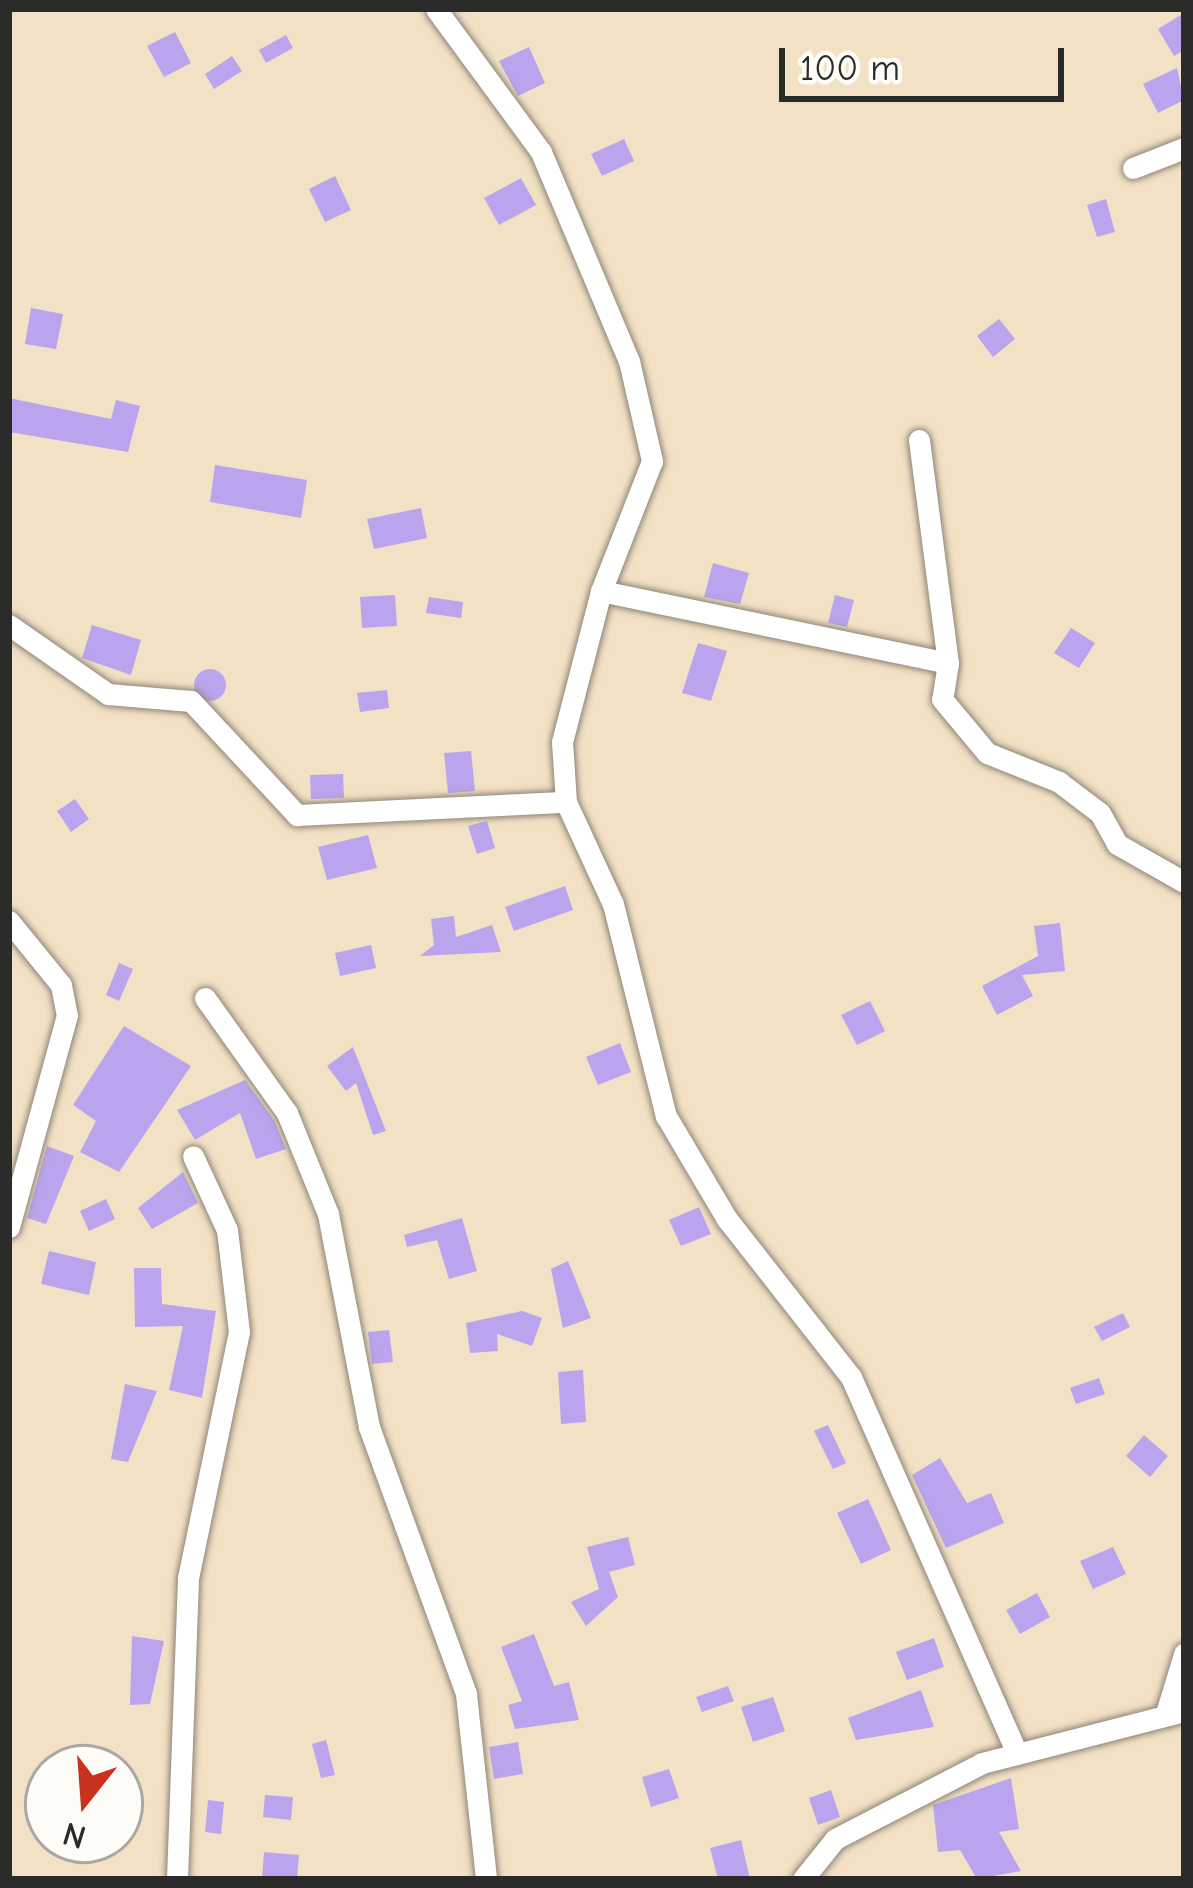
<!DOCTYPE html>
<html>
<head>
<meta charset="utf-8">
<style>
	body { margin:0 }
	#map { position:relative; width:1193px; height:1888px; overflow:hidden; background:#f3e1c5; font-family:"Comic Neue",sans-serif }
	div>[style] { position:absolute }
	.building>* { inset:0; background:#baa4ed }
	.round { border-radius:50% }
	.roads { filter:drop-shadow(0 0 3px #8f8678) drop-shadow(0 0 3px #8f8678) }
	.minor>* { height:21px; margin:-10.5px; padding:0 10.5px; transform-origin:10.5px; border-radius:10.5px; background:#fff }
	span { translate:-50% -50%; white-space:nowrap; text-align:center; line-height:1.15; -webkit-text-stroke:9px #fdfcf7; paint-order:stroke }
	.frame { position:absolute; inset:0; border:12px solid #2b2b2b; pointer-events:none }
	.north { position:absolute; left:24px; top:1744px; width:120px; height:120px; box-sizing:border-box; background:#fdfcf7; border:3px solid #a9a8a5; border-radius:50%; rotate:197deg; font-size:33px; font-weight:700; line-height:48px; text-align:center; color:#2b2b2b }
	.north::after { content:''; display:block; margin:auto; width:42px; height:54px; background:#c8321e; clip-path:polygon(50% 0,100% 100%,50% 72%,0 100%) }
	.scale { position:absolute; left:779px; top:48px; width:285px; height:54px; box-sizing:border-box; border:6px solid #2b2b2b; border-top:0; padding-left:15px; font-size:36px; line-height:42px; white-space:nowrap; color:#2b2b2b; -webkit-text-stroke:9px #fdfcf7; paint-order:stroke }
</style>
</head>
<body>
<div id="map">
	<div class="building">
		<div style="clip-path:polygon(1184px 13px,1184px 50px,1174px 56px,1158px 29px)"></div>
		<div style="clip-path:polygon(175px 32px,191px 63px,164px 77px,147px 46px)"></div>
		<div style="clip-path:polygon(286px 35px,293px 48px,266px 63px,259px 50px)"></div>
		<div style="clip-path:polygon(529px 47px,545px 83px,518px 96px,499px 61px)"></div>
		<div style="clip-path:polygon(232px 56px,242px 71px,214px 89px,205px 74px)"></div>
		<div style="clip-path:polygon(1177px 68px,1184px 100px,1158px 113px,1143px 84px)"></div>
		<div style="clip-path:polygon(624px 139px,634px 161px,602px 176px,591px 154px)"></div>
		<div style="clip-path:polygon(335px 176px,351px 210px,325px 222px,309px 189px)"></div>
		<div style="clip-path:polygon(521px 178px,536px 205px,499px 225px,484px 198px)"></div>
		<div style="clip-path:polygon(1106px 199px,1115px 232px,1097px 237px,1087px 205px)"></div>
		<div style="clip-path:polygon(31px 308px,63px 314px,56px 349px,25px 344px)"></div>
		<div style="clip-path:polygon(999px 319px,1015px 339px,993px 357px,977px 336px)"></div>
		<div style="clip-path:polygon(9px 398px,111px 419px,116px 400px,140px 406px,128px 452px,9px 432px)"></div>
		<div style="clip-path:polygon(215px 465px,307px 480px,301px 518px,210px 502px)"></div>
		<div style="clip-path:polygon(421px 508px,427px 538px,374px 549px,367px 519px)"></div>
		<div style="clip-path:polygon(713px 563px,749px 573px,740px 604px,704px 597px)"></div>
		<div style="clip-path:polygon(395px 595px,397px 626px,362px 628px,360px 597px)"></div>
		<div style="clip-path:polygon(835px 595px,854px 600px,847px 627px,828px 623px)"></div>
		<div style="clip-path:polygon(429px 597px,463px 602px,461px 618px,426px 613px)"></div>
		<div style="clip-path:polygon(92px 625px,141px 640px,131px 675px,82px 658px)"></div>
		<div style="clip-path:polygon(1071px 628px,1095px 643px,1079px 668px,1054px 653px)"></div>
		<div style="clip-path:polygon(698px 643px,727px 651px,711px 701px,682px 693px)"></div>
		<div class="round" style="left:194px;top:669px;width:32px;height:32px"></div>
		<div style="clip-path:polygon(387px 690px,389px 708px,360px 712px,357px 693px)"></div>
		<div style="clip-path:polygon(471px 751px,475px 791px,448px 793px,444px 753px)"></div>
		<div style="clip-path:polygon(343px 774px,344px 798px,311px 799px,310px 775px)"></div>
		<div style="clip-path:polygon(75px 799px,89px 819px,71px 832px,57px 811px)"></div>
		<div style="clip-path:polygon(487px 821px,495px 848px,477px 854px,468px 826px)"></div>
		<div style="clip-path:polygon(368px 835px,377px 868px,327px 880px,318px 847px)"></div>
		<div style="clip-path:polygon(565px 886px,573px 910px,514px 931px,505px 907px)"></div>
		<div style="clip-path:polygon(454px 916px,456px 937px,492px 925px,501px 952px,420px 956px,434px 945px,431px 919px)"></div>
		<div style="clip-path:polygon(1060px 923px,1065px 971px,1022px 975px,1033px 996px,997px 1015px,982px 986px,1038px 956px,1034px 926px)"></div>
		<div style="clip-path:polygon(371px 945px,376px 968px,340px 976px,335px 953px)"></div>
		<div style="clip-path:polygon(119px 963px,133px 969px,119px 1001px,106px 995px)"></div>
		<div style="clip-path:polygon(870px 1001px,885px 1031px,857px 1045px,841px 1015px)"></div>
		<div style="clip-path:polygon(124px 1026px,191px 1066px,119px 1172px,80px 1152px,96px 1121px,73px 1105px)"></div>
		<div style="clip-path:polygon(620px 1043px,631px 1072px,598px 1085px,586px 1057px)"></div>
		<div style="clip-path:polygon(353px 1047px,386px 1131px,373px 1135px,356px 1083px,346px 1091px,327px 1066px)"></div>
		<div style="clip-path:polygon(245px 1080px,274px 1120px,286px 1149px,256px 1159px,240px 1113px,195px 1140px,177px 1110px)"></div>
		<div style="clip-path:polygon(47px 1146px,74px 1156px,46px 1224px,27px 1218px)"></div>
		<div style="clip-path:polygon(183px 1172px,198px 1203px,152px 1229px,138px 1208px)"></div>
		<div style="clip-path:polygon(106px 1199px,115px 1219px,89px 1231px,80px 1211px)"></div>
		<div style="clip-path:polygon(699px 1207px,711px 1234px,681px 1246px,669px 1220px)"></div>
		<div style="clip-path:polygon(462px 1218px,477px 1271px,449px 1279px,437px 1240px,407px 1247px,404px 1235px)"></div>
		<div style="clip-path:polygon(49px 1251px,96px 1262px,89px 1295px,41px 1284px)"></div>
		<div style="clip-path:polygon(568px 1261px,591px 1318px,563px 1328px,551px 1269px)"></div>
		<div style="clip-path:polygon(134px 1268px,161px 1268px,162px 1304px,216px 1311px,202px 1398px,169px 1390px,183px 1326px,135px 1327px)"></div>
		<div style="clip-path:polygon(522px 1311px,542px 1318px,532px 1346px,497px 1334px,498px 1351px,470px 1353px,466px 1323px)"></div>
		<div style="clip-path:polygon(1123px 1313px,1130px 1327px,1102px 1341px,1094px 1327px)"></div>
		<div style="clip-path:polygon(389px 1330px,393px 1362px,372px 1364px,368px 1332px)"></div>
		<div style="clip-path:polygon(583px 1370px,586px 1422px,561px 1424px,558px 1372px)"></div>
		<div style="clip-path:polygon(1099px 1378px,1105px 1394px,1076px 1404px,1070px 1388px)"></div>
		<div style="clip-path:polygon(125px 1384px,157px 1391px,128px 1462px,111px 1459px)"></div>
		<div style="clip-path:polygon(828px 1425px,846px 1463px,833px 1469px,814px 1431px)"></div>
		<div style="clip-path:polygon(1144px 1435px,1168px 1456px,1150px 1477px,1126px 1456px)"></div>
		<div style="clip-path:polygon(940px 1458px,967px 1503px,991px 1493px,1004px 1523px,946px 1548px,912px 1475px)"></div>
		<div style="clip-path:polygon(868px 1499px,891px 1550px,861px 1564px,837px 1513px)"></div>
		<div style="clip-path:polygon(628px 1537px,635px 1565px,609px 1572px,618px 1597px,586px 1626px,571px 1602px,599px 1589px,587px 1547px)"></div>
		<div style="clip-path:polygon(1113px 1547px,1126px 1574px,1093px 1589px,1080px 1561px)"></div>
		<div style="clip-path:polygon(1037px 1593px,1050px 1617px,1020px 1634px,1006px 1610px)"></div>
		<div style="clip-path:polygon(534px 1634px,554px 1686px,569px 1682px,579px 1720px,515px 1729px,508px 1705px,522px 1701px,501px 1647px)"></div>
		<div style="clip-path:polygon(132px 1636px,164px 1641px,150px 1704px,130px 1705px)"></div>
		<div style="clip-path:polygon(934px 1638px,944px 1667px,907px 1680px,896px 1652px)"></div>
		<div style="clip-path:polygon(728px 1686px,734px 1701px,702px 1712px,696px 1697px)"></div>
		<div style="clip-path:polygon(921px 1690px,934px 1727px,856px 1740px,848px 1718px)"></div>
		<div style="clip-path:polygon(773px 1697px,785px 1731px,753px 1742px,741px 1707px)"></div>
		<div style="clip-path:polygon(326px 1740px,335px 1775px,321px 1778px,312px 1744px)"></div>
		<div style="clip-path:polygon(518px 1742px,523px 1774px,494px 1779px,489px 1747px)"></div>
		<div style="clip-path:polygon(669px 1769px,679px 1798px,651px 1807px,642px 1777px)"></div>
		<div style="clip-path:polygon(1011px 1778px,1019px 1829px,999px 1832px,1021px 1871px,977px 1879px,960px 1850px,938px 1852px,933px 1805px)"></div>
		<div style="clip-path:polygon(831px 1790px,840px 1817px,818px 1825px,809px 1798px)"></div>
		<div style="clip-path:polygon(265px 1795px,293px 1797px,291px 1820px,263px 1817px)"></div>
		<div style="clip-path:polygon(208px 1800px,224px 1802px,221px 1834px,205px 1832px)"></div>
		<div style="clip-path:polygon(741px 1840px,750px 1879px,718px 1879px,710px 1848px)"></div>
		<div style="clip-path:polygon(264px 1852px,299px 1855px,297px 1879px,262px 1879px)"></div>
	</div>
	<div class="roads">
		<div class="minor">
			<div style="left:436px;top:9px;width:177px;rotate:53.7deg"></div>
			<div style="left:541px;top:152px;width:227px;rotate:67.2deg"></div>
			<div style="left:629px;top:361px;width:103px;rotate:77deg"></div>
			<div style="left:652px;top:461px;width:140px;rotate:111.4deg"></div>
			<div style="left:1133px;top:168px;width:55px;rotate:-21.4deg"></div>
			<div style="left:919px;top:440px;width:225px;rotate:82.6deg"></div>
			<div style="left:948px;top:663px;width:36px;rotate:99deg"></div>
			<div style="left:942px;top:699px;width:70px;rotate:50.2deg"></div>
			<div style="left:987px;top:753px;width:78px;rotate:21.9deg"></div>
			<div style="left:1059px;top:782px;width:51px;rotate:37.1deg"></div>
			<div style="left:1100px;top:813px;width:35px;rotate:61deg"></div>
			<div style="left:1117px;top:844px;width:77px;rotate:29.6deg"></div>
			<div style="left:9px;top:625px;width:121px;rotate:34.9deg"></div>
			<div style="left:108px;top:694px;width:83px;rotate:4.8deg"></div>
			<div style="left:191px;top:701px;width:156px;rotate:47.1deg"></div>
			<div style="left:297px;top:815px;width:269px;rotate:-2.8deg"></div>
			<div style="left:566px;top:802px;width:60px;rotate:-93.8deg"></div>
			<div style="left:562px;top:742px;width:156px;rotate:-75.5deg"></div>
			<div style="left:601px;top:591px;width:354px;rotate:11.7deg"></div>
			<div style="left:566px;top:802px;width:112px;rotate:65.3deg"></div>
			<div style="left:613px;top:904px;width:219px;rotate:76deg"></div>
			<div style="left:666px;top:1116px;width:120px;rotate:59.4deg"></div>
			<div style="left:727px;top:1219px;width:201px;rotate:51.9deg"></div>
			<div style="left:851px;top:1377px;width:412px;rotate:66.2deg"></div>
			<div style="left:9px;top:921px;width:82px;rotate:50.9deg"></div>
			<div style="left:61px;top:985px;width:31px;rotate:79deg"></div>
			<div style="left:67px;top:1015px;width:220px;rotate:105.3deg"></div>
			<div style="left:205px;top:998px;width:141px;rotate:54.5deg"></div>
			<div style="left:287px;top:1113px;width:109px;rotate:67.9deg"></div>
			<div style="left:328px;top:1214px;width:217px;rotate:79.1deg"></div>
			<div style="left:369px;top:1427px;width:284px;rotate:70deg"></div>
			<div style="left:466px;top:1694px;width:186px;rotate:83.8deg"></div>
			<div style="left:1167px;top:1710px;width:59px;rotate:-73.1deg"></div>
			<div style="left:177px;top:1879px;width:301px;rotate:-87.9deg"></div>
			<div style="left:188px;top:1578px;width:251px;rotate:-78.3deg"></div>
			<div style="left:239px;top:1332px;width:103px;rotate:-96.7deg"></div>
			<div style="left:227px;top:1230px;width:81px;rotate:-114.7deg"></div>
			<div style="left:803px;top:1879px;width:51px;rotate:-51.3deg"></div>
			<div style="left:835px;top:1839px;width:165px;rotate:-27.3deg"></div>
			<div style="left:982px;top:1763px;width:209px;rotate:-14.4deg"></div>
		</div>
	</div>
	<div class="frame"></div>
	<div class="north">N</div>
	<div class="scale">100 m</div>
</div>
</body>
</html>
